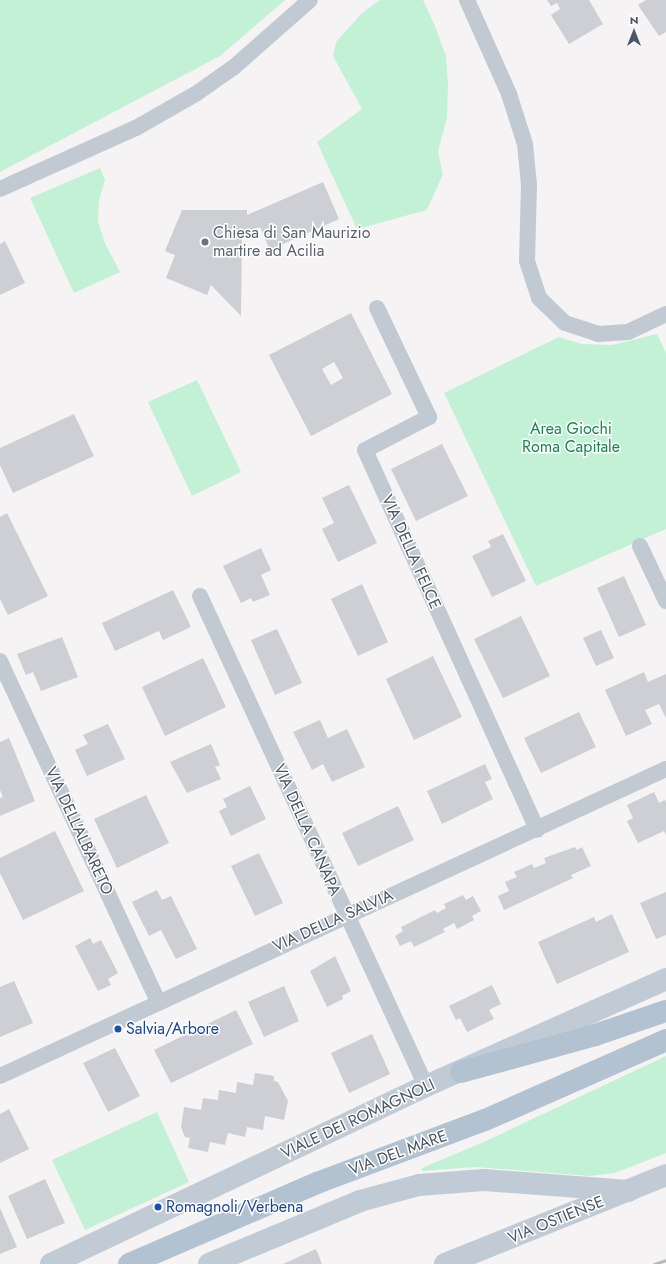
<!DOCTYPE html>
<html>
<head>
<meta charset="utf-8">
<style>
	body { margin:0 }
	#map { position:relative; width:666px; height:1264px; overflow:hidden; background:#f5f3f3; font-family:Jost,sans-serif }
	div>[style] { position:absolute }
	.green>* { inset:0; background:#c3f1d5 }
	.building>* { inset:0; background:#cdcfd5 }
	.street>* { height:16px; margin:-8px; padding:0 8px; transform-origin:8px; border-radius:8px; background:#c1cad2 }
	.secondary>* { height:22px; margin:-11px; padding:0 11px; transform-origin:11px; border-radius:11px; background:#c1cbd6 }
	.primary>* { height:22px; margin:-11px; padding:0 11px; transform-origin:11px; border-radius:11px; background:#b3c2d1 }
	.rail>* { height:3px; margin:-1.5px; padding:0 1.5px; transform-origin:1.5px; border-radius:1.5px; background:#b5b8bd }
	.dots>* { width:11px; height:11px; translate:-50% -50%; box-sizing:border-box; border:2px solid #fff; border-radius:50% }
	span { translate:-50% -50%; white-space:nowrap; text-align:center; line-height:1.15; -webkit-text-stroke:3px #fff; paint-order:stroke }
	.worship-label { font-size:16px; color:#5b616d }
	.left { translate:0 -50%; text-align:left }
	.park-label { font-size:16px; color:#17864f }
	.street-label { font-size:16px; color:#4a5661 }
	.transit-label { font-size:16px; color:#164399 }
	.north { position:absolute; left:614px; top:12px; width:40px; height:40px; -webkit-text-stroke:3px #fff; paint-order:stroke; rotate:0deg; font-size:11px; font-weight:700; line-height:16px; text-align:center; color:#4a5661 }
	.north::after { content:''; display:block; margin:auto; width:14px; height:18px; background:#4a5661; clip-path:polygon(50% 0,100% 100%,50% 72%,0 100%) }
</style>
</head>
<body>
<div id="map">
	<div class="green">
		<div style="clip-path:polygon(0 0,285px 0,220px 56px,0 172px)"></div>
		<div style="clip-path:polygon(380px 0,423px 0,435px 26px,446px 56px,448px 84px,447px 118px,438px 152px,443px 174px,427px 210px,357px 229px,317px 142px,362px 109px,333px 56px,336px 42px,362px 13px)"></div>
		<div style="clip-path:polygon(100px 168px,105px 180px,99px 200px,98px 221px,104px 241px,120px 272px,74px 293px,30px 198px)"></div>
		<div style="clip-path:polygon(657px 334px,666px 353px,666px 529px,536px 586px,444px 393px,559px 337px,582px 344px,612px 345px)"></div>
		<div style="clip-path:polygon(197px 380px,241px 472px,192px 496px,148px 402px)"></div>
		<div style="clip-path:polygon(666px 1056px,666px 1153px,615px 1173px,590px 1176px,476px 1167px,422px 1171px,422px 1168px,486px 1141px)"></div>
		<div style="clip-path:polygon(157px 1112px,189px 1182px,85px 1230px,52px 1160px)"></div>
	</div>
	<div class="building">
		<div style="clip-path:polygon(547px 0,589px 0,603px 24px,569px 44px,551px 15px,560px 9px,557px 3px,551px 6px)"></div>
		<div style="clip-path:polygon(646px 0,666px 0,666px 32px,659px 36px,638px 5px)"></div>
		<div style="clip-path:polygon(323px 182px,339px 219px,270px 250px,260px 227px,242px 234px,241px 316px,211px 285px,207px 295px,166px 278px,175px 255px,165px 251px,182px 210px,247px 210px,247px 215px)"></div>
		<div style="clip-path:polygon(5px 241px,25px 283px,0 295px,0 244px)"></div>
		<div style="clip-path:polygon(evenodd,351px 313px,392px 394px,311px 436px,269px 355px,351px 313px,334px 362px,343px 378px,331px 385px,322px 369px,334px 362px)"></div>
		<div style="clip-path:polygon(74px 414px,94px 456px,13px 493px,0 465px,0 448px)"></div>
		<div style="clip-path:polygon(442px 444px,468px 496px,416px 521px,391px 469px)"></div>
		<div style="clip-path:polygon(349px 485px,377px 543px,338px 562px,322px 529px,334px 523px,322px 498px)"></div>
		<div style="clip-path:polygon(7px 513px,48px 596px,8px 615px,0 599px,0 517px)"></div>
		<div style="clip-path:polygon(503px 534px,526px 581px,492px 597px,472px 556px,491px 547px,488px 541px)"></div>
		<div style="clip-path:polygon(261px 548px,271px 570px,261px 575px,270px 595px,253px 602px,251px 598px,241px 603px,223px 566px)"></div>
		<div style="clip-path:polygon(624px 576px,646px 625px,619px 637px,597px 588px)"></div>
		<div style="clip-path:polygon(362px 584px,388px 642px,358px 656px,331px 599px)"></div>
		<div style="clip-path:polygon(173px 590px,191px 627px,163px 640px,159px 631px,115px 651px,102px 623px)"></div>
		<div style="clip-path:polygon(521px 616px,550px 676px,503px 698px,474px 639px)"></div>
		<div style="clip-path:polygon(277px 629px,302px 683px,275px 695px,251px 640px)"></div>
		<div style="clip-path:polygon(601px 630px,614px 658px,596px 666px,583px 638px)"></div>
		<div style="clip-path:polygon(62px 637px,78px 677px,41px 691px,33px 672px,26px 675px,17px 654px)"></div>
		<div style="clip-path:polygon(433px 656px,462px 717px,414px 740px,386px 679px)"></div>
		<div style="clip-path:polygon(203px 658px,226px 707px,165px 736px,142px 687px)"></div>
		<div style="clip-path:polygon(644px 672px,648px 682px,666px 674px,666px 718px,659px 704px,645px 710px,652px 724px,626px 736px,605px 690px)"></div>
		<div style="clip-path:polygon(579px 712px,596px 747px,541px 773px,524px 738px)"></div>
		<div style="clip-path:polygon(320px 720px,328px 738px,347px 729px,365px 767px,332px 782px,323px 764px,312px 770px,293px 732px)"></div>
		<div style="clip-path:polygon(108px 724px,125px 759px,87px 776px,75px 750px,88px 744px,83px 735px)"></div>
		<div style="clip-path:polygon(9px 738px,35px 801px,0 816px,0 798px,3px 797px,0 790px,0 742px)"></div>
		<div style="clip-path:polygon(211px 744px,220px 765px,215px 767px,221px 779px,187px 793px,170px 762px)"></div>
		<div style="clip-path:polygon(485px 764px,492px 779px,485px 782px,493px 799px,442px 824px,427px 791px)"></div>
		<div style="clip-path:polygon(250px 786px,266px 819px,231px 836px,219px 811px,227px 807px,223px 799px)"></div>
		<div style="clip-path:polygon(654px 792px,659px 803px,665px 800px,666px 803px,666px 835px,664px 831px,638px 843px,627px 821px,633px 818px,627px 805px)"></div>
		<div style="clip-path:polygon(146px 795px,169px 843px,117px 868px,94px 819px)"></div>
		<div style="clip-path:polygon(398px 806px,414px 840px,358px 866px,342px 833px)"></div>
		<div style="clip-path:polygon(55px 831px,84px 891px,23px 920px,0 873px,0 858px)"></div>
		<div style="clip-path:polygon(575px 847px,577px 850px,582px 847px,591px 866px,571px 875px,573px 878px,504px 910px,498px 896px,509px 891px,505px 882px,517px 877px,514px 872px,532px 864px,534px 868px,546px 863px,544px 858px)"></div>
		<div style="clip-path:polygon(259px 853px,283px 903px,255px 916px,231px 866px)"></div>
		<div style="clip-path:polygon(157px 890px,162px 900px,171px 896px,197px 949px,176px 959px,161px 930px,149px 936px,132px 902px)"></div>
		<div style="clip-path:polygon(666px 892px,666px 935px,656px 939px,640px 903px)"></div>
		<div style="clip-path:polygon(463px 895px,466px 900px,473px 896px,481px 911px,472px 916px,474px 920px,457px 929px,454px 923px,443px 929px,445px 932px,414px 947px,411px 941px,400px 946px,395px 936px,403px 931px,401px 927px,435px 910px,437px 913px,446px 908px,444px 904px)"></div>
		<div style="clip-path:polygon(612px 914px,629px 952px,557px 984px,538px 942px,594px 917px,596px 922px)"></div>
		<div style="clip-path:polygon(90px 938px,93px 944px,101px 940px,118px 973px,108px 979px,111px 985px,98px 991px,75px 946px)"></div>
		<div style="clip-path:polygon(335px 956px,351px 991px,342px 996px,343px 999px,327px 1007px,310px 971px)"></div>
		<div style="clip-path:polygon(14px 981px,33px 1023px,0 1037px,0 987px)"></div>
		<div style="clip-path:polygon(492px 985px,501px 1004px,489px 1010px,494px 1019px,467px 1032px,460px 1018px,456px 1020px,449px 1006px)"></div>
		<div style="clip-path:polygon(284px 986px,299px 1021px,264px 1037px,248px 1002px)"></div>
		<div style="clip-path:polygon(236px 1010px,253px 1044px,171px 1083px,154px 1050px)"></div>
		<div style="clip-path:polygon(372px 1034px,390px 1074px,349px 1093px,331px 1053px)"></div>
		<div style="clip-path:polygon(115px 1048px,140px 1096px,108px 1112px,83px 1063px)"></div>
		<div style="clip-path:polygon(255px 1073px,274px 1076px,274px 1081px,278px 1082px,288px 1101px,284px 1120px,265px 1116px,263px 1130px,247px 1127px,245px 1137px,228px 1133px,225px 1145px,210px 1142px,208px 1152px,188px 1148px,190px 1138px,185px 1137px,181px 1127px,184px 1107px,201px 1110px,203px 1098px,218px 1100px,219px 1090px,236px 1093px,237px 1082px,253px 1085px)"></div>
		<div style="clip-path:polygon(9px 1109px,29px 1149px,0 1163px,0 1114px)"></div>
		<div style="clip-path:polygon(45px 1179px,65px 1223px,27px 1239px,8px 1196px)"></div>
		<div style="clip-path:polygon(0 1208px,17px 1247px,0 1254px)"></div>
		<div style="clip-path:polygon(316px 1249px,322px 1264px,283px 1264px)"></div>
	</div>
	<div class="street">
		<div style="left:467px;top:0;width:103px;rotate:65.9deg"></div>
		<div style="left:509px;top:94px;width:52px;rotate:72.3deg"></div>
		<div style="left:525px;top:144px;width:41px;rotate:84.4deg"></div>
		<div style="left:529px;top:185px;width:76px;rotate:91.5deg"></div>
		<div style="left:527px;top:261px;width:39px;rotate:72deg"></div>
		<div style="left:539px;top:298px;width:36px;rotate:44deg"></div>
		<div style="left:565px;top:323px;width:35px;rotate:18deg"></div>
		<div style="left:598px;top:334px;width:30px;rotate:-4deg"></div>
		<div style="left:628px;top:332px;width:42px;rotate:-25.3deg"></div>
		<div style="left:0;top:189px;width:149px;rotate:-24.2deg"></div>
		<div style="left:136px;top:128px;width:70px;rotate:-29.8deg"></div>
		<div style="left:197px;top:93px;width:45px;rotate:-35.1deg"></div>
		<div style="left:234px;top:67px;width:101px;rotate:-41.4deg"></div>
		<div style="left:377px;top:308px;width:121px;rotate:64.5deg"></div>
		<div style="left:429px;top:417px;width:72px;rotate:152.7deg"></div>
		<div style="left:365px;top:450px;width:417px;rotate:65.6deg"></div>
		<div style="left:640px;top:546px;width:61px;rotate:64.7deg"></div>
		<div style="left:200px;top:596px;width:540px;rotate:65.24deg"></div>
		<div style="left:0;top:661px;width:375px;rotate:65.1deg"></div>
		<div style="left:0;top:1076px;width:733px;rotate:-24.75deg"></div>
	</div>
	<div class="secondary">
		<div style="left:51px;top:1264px;width:415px;rotate:-25.4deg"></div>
		<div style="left:426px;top:1086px;width:263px;rotate:-24deg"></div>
		<div style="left:209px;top:1264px;width:164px;rotate:-22.6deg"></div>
		<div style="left:360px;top:1201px;width:61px;rotate:-15.2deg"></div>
		<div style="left:419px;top:1185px;width:65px;rotate:-4.4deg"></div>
		<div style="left:484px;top:1180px;width:145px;rotate:4.3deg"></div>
		<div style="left:445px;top:1264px;width:238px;rotate:-21.9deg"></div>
	</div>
	<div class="primary">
		<div style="left:461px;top:1072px;width:139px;rotate:-15.4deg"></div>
		<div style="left:595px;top:1035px;width:75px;rotate:-18.7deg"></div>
		<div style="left:129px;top:1264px;width:205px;rotate:-23.3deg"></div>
		<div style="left:317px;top:1183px;width:179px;rotate:-20.6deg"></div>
		<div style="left:485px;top:1120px;width:198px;rotate:-23.8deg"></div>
	</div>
	<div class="rail">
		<div style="left:654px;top:1264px;width:13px;rotate:-18deg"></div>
	</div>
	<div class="dots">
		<div style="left:205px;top:242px;background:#6b7280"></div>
		<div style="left:118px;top:1029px;background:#1a4fb4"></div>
		<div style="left:158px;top:1207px;background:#1a4fb4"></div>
	</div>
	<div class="worship-label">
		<span class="left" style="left:213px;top:242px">Chiesa di San Maurizio<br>martire ad Acilia</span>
	</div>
	<div class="park-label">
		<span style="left:571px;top:438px">Area Giochi<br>Roma Capitale</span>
	</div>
	<div class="street-label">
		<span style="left:411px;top:552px;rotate:66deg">VIA DELLA FELCE</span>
		<span style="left:307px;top:830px;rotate:66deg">VIA DELLA CANAPA</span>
		<span style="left:79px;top:831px;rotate:65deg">VIA DELL'ALBARETO</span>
		<span style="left:333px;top:921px;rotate:-24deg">VIA DELLA SALVIA</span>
		<span style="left:358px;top:1119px;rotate:-25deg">VIALE DEI ROMAGNOLI</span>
		<span style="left:398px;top:1153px;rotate:-20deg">VIA DEL MARE</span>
		<span style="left:556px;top:1220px;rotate:-22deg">VIA OSTIENSE</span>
	</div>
	<div class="transit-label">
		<span class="left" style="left:126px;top:1029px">Salvia/Arbore</span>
		<span class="left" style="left:166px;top:1207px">Romagnoli/Verbena</span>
	</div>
	<div class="north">N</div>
</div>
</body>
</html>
